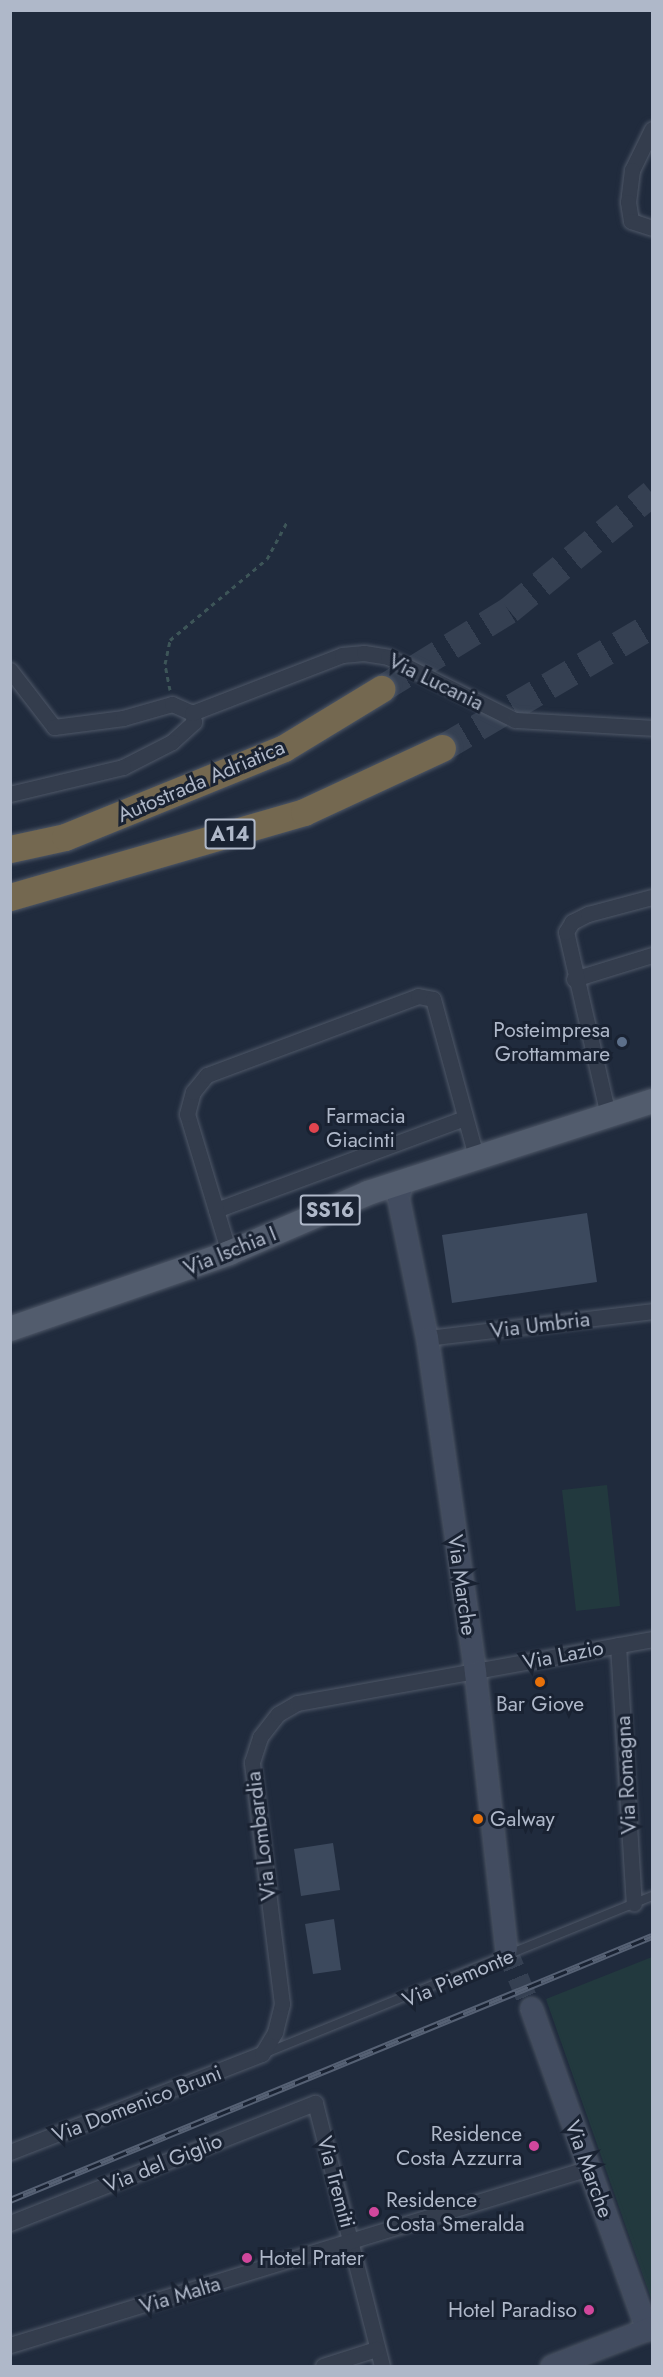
<!DOCTYPE html>
<html>
<head>
<meta charset="utf-8">
<style>
	body { margin:0 }
	#map { position:relative; width:663px; height:2377px; overflow:hidden; background:#202b3d; font-family:Jost,sans-serif }
	div>[style] { position:absolute }
	.green>* { inset:0; background:#22393e }
	.building>* { inset:0; background:#3c495d }
	.secondary-tunnel>* { height:21px; margin-top:-10.5px; transform-origin:0; background:repeating-linear-gradient(90deg,#354052 0 21px,transparent 0 31px) }
	.highway-tunnel>* { height:27px; margin-top:-13.5px; transform-origin:0; background:repeating-linear-gradient(90deg,#354052 0 27px,transparent 0 41px) }
	.path>* { height:3px; margin-top:-1.5px; transform-origin:0; background:repeating-linear-gradient(90deg,#3d5558 0 4.5px,transparent 0 9px) }
	.roads { filter:drop-shadow(0 0 2px #4f5868) drop-shadow(0 0 2px #4f5868) }
	.lane>* { height:8px; margin:-4px; padding:0 4px; transform-origin:4px; border-radius:4px; background:#343d4d }
	.street>* { height:15px; margin:-7.5px; padding:0 7.5px; transform-origin:7.5px; border-radius:7.5px; background:#343d4d }
	.secondary>* { height:21px; margin:-10.5px; padding:0 10.5px; transform-origin:10.5px; border-radius:10.5px; background:#424c60 }
	.primary>* { height:24px; margin:-12px; padding:0 12px; transform-origin:12px; border-radius:12px; background:#525c6d }
	.highway>* { height:27px; margin:-13.5px; padding:0 13.5px; transform-origin:13.5px; border-radius:13.5px; background:#746850 }
	.rail>* { height:7px; margin-top:-3.5px; transform-origin:0; background:repeating-linear-gradient(90deg,#192232 0 14px,#566174 0 28px); box-sizing:border-box; border-block:2px solid #566174 }
	.dots>* { width:16px; height:16px; translate:-50% -50%; box-sizing:border-box; border:3px solid #192232; border-radius:50% }
	span { translate:-50% -50%; white-space:nowrap; text-align:center; line-height:1.15; -webkit-text-stroke:6px #192232; paint-order:stroke }
	.shield-label span { padding:2px 4px; background:#192232; border:2px solid; border-radius:4px; -webkit-text-stroke-width:0 }
	.shield-label { font-size:20px; color:#afb8c9; font-weight:700 }
	.street-label { font-size:21px; color:#afb8c9 }
	.poi-label { font-size:21px; color:#afb8c9 }
	.right { translate:-100% -50%; text-align:right }
	.left { translate:0 -50%; text-align:left }
	.frame { position:absolute; inset:0; border:12px solid #afb8c9; pointer-events:none }
</style>
</head>
<body>
<div id="map">
	<div class="green">
		<div style="clip-path:polygon(607px 1485px,620px 1606px,576px 1611px,562px 1490px)"></div>
		<div style="clip-path:polygon(652px 1957px,652px 2301px,546px 1999px)"></div>
	</div>
	<div class="building">
		<div style="clip-path:polygon(587px 1213px,597px 1282px,452px 1303px,442px 1235px)"></div>
		<div style="clip-path:polygon(333px 1843px,340px 1890px,301px 1896px,294px 1849px)"></div>
		<div style="clip-path:polygon(334px 1919px,341px 1970px,313px 1974px,305px 1924px)"></div>
	</div>
	<div class="secondary-tunnel">
		<div style="left:506px;top:1948px;width:65px;rotate:67.4deg"></div>
	</div>
	<div class="highway-tunnel">
		<div style="left:381px;top:689px;width:150px;rotate:-31.7deg"></div>
		<div style="left:509px;top:610px;width:185px;rotate:-39.3deg"></div>
		<div style="left:442px;top:748px;width:243px;rotate:-30.4deg"></div>
	</div>
	<div class="path">
		<div style="left:170px;top:690px;width:26px;rotate:-101deg"></div>
		<div style="left:165px;top:664px;width:25px;rotate:-78deg"></div>
		<div style="left:170px;top:640px;width:126px;rotate:-39.9deg"></div>
		<div style="left:267px;top:559px;width:42px;rotate:-61.6deg"></div>
	</div>
	<div class="roads">
		<div class="lane">
			<div style="left:263px;top:2054px;width:420px;rotate:-22.1deg"></div>
		</div>
		<div class="street">
			<div style="left:652px;top:129px;width:46px;rotate:116deg"></div>
			<div style="left:632px;top:170px;width:32px;rotate:97deg"></div>
			<div style="left:628px;top:202px;width:19px;rotate:81deg"></div>
			<div style="left:631px;top:221px;width:22px;rotate:18deg"></div>
			<div style="left:10px;top:670px;width:72px;rotate:52.3deg"></div>
			<div style="left:54px;top:727px;width:70px;rotate:-7.4deg"></div>
			<div style="left:123px;top:718px;width:51px;rotate:-15.9deg"></div>
			<div style="left:172px;top:704px;width:22px;rotate:24deg"></div>
			<div style="left:192px;top:713px;width:9px;rotate:77deg"></div>
			<div style="left:194px;top:722px;width:30px;rotate:138deg"></div>
			<div style="left:172px;top:742px;width:55px;rotate:153deg"></div>
			<div style="left:123px;top:767px;width:116px;rotate:166.6deg"></div>
			<div style="left:192px;top:713px;width:161px;rotate:-21.1deg"></div>
			<div style="left:342px;top:655px;width:22px;rotate:-5deg"></div>
			<div style="left:364px;top:653px;width:24px;rotate:9deg"></div>
			<div style="left:388px;top:657px;width:142px;rotate:26.4deg"></div>
			<div style="left:515px;top:720px;width:137px;rotate:3.3deg"></div>
			<div style="left:574px;top:979px;width:82px;rotate:-17.1deg"></div>
			<div style="left:608px;top:1115px;width:188px;rotate:-102.9deg"></div>
			<div style="left:566px;top:932px;width:12px;rotate:-59deg"></div>
			<div style="left:572px;top:922px;width:18px;rotate:-27deg"></div>
			<div style="left:588px;top:914px;width:66px;rotate:-14.9deg"></div>
			<div style="left:216px;top:1210px;width:265px;rotate:-20.3deg"></div>
			<div style="left:229px;top:1253px;width:145px;rotate:-106.8deg"></div>
			<div style="left:187px;top:1114px;width:23px;rotate:-75deg"></div>
			<div style="left:193px;top:1092px;width:22px;rotate:-51deg"></div>
			<div style="left:207px;top:1075px;width:225px;rotate:-20.5deg"></div>
			<div style="left:418px;top:996px;width:15px;rotate:11deg"></div>
			<div style="left:433px;top:999px;width:163px;rotate:74.7deg"></div>
			<div style="left:427px;top:1338px;width:227px;rotate:-6.8deg"></div>
			<div style="left:618px;top:1645px;width:259px;rotate:86.5deg"></div>
			<div style="left:10px;top:2152px;width:270px;rotate:-21.3deg"></div>
			<div style="left:262px;top:2054px;width:26px;rotate:-59deg"></div>
			<div style="left:275px;top:2032px;width:29px;rotate:-76deg"></div>
			<div style="left:282px;top:2004px;width:244px;rotate:-97.1deg"></div>
			<div style="left:252px;top:1762px;width:26px;rotate:-72deg"></div>
			<div style="left:260px;top:1737px;width:29px;rotate:-52deg"></div>
			<div style="left:278px;top:1714px;width:22px;rotate:-30deg"></div>
			<div style="left:297px;top:1703px;width:361px;rotate:-10.2deg"></div>
			<div style="left:10px;top:2223px;width:328px;rotate:-21.5deg"></div>
			<div style="left:315px;top:2103px;width:271px;rotate:75.7deg"></div>
			<div style="left:10px;top:2345px;width:605px;rotate:-17deg"></div>
			<div style="left:323px;top:2366px;width:56px;rotate:-17.8deg"></div>
		</div>
		<div class="secondary">
			<div style="left:402px;top:1182px;width:16px;rotate:104deg"></div>
			<div style="left:398px;top:1198px;width:143px;rotate:78.3deg"></div>
			<div style="left:427px;top:1338px;width:337px;rotate:81.8deg"></div>
			<div style="left:475px;top:1672px;width:278px;rotate:83.6deg"></div>
			<div style="left:531px;top:2008px;width:342px;rotate:70.2deg"></div>
			<div style="left:551px;top:2366px;width:108px;rotate:-21.1deg"></div>
		</div>
		<div class="primary">
			<div style="left:10px;top:1329px;width:232px;rotate:-19.1deg"></div>
			<div style="left:229px;top:1253px;width:151px;rotate:-23.3deg"></div>
			<div style="left:368px;top:1193px;width:299px;rotate:-17.9deg"></div>
		</div>
		<div class="highway">
			<div style="left:10px;top:849px;width:56px;rotate:-12.3deg"></div>
			<div style="left:65px;top:837px;width:236px;rotate:-22.1deg"></div>
			<div style="left:284px;top:748px;width:114px;rotate:-31.3deg"></div>
			<div style="left:10px;top:897px;width:306px;rotate:-16.1deg"></div>
			<div style="left:304px;top:812px;width:152px;rotate:-24.9deg"></div>
		</div>
	</div>
	<div class="rail">
		<div style="left:10px;top:2200px;width:694px;rotate:-22.35deg"></div>
	</div>
	<div class="dots">
		<div style="left:622px;top:1042px;background:#5c6f8a"></div>
		<div style="left:314px;top:1128px;background:#e0444e"></div>
		<div style="left:540px;top:1682px;background:#e8710a"></div>
		<div style="left:478px;top:1819px;background:#e8710a"></div>
		<div style="left:534px;top:2146px;background:#d1479c"></div>
		<div style="left:374px;top:2212px;background:#d1479c"></div>
		<div style="left:247px;top:2258px;background:#d1479c"></div>
		<div style="left:589px;top:2310px;background:#d1479c"></div>
	</div>
	<div class="shield-label">
		<span style="left:230px;top:834px">A14</span>
		<span style="left:330px;top:1210px">SS16</span>
	</div>
	<div class="street-label">
		<span style="left:436px;top:682px;rotate:26deg">Via Lucania</span>
		<span style="left:201px;top:781px;rotate:-23deg">Autostrada Adriatica</span>
		<span style="left:230px;top:1251px;rotate:-22deg">Via Ischia I</span>
		<span style="left:540px;top:1325px;rotate:-7deg">Via Umbria</span>
		<span style="left:462px;top:1585px;rotate:82deg">Via Marche</span>
		<span style="left:563px;top:1655px;rotate:-11deg">Via Lazio</span>
		<span style="left:626px;top:1775px;rotate:-93deg">Via Romagna</span>
		<span style="left:261px;top:1836px;rotate:-97deg">Via Lombardia</span>
		<span style="left:458px;top:1978px;rotate:-23deg">Via Piemonte</span>
		<span style="left:137px;top:2104px;rotate:-21deg">Via Domenico Bruni</span>
		<span style="left:163px;top:2163px;rotate:-22deg">Via del Giglio</span>
		<span style="left:589px;top:2169px;rotate:70deg">Via Marche</span>
		<span style="left:336px;top:2182px;rotate:75deg">Via Tremiti</span>
		<span style="left:180px;top:2295px;rotate:-17deg">Via Malta</span>
	</div>
	<div class="poi-label">
		<span class="right" style="left:610px;top:1042px">Posteimpresa<br>Grottammare</span>
		<span class="left" style="left:326px;top:1128px">Farmacia<br>Giacinti</span>
		<span style="left:540px;top:1704px">Bar Giove</span>
		<span class="left" style="left:490px;top:1819px">Galway</span>
		<span class="right" style="left:522px;top:2146px">Residence<br>Costa Azzurra</span>
		<span class="left" style="left:386px;top:2212px">Residence<br>Costa Smeralda</span>
		<span class="left" style="left:259px;top:2258px">Hotel Prater</span>
		<span class="right" style="left:577px;top:2310px">Hotel Paradiso</span>
	</div>
	<div class="frame"></div>
</div>
</body>
</html>
